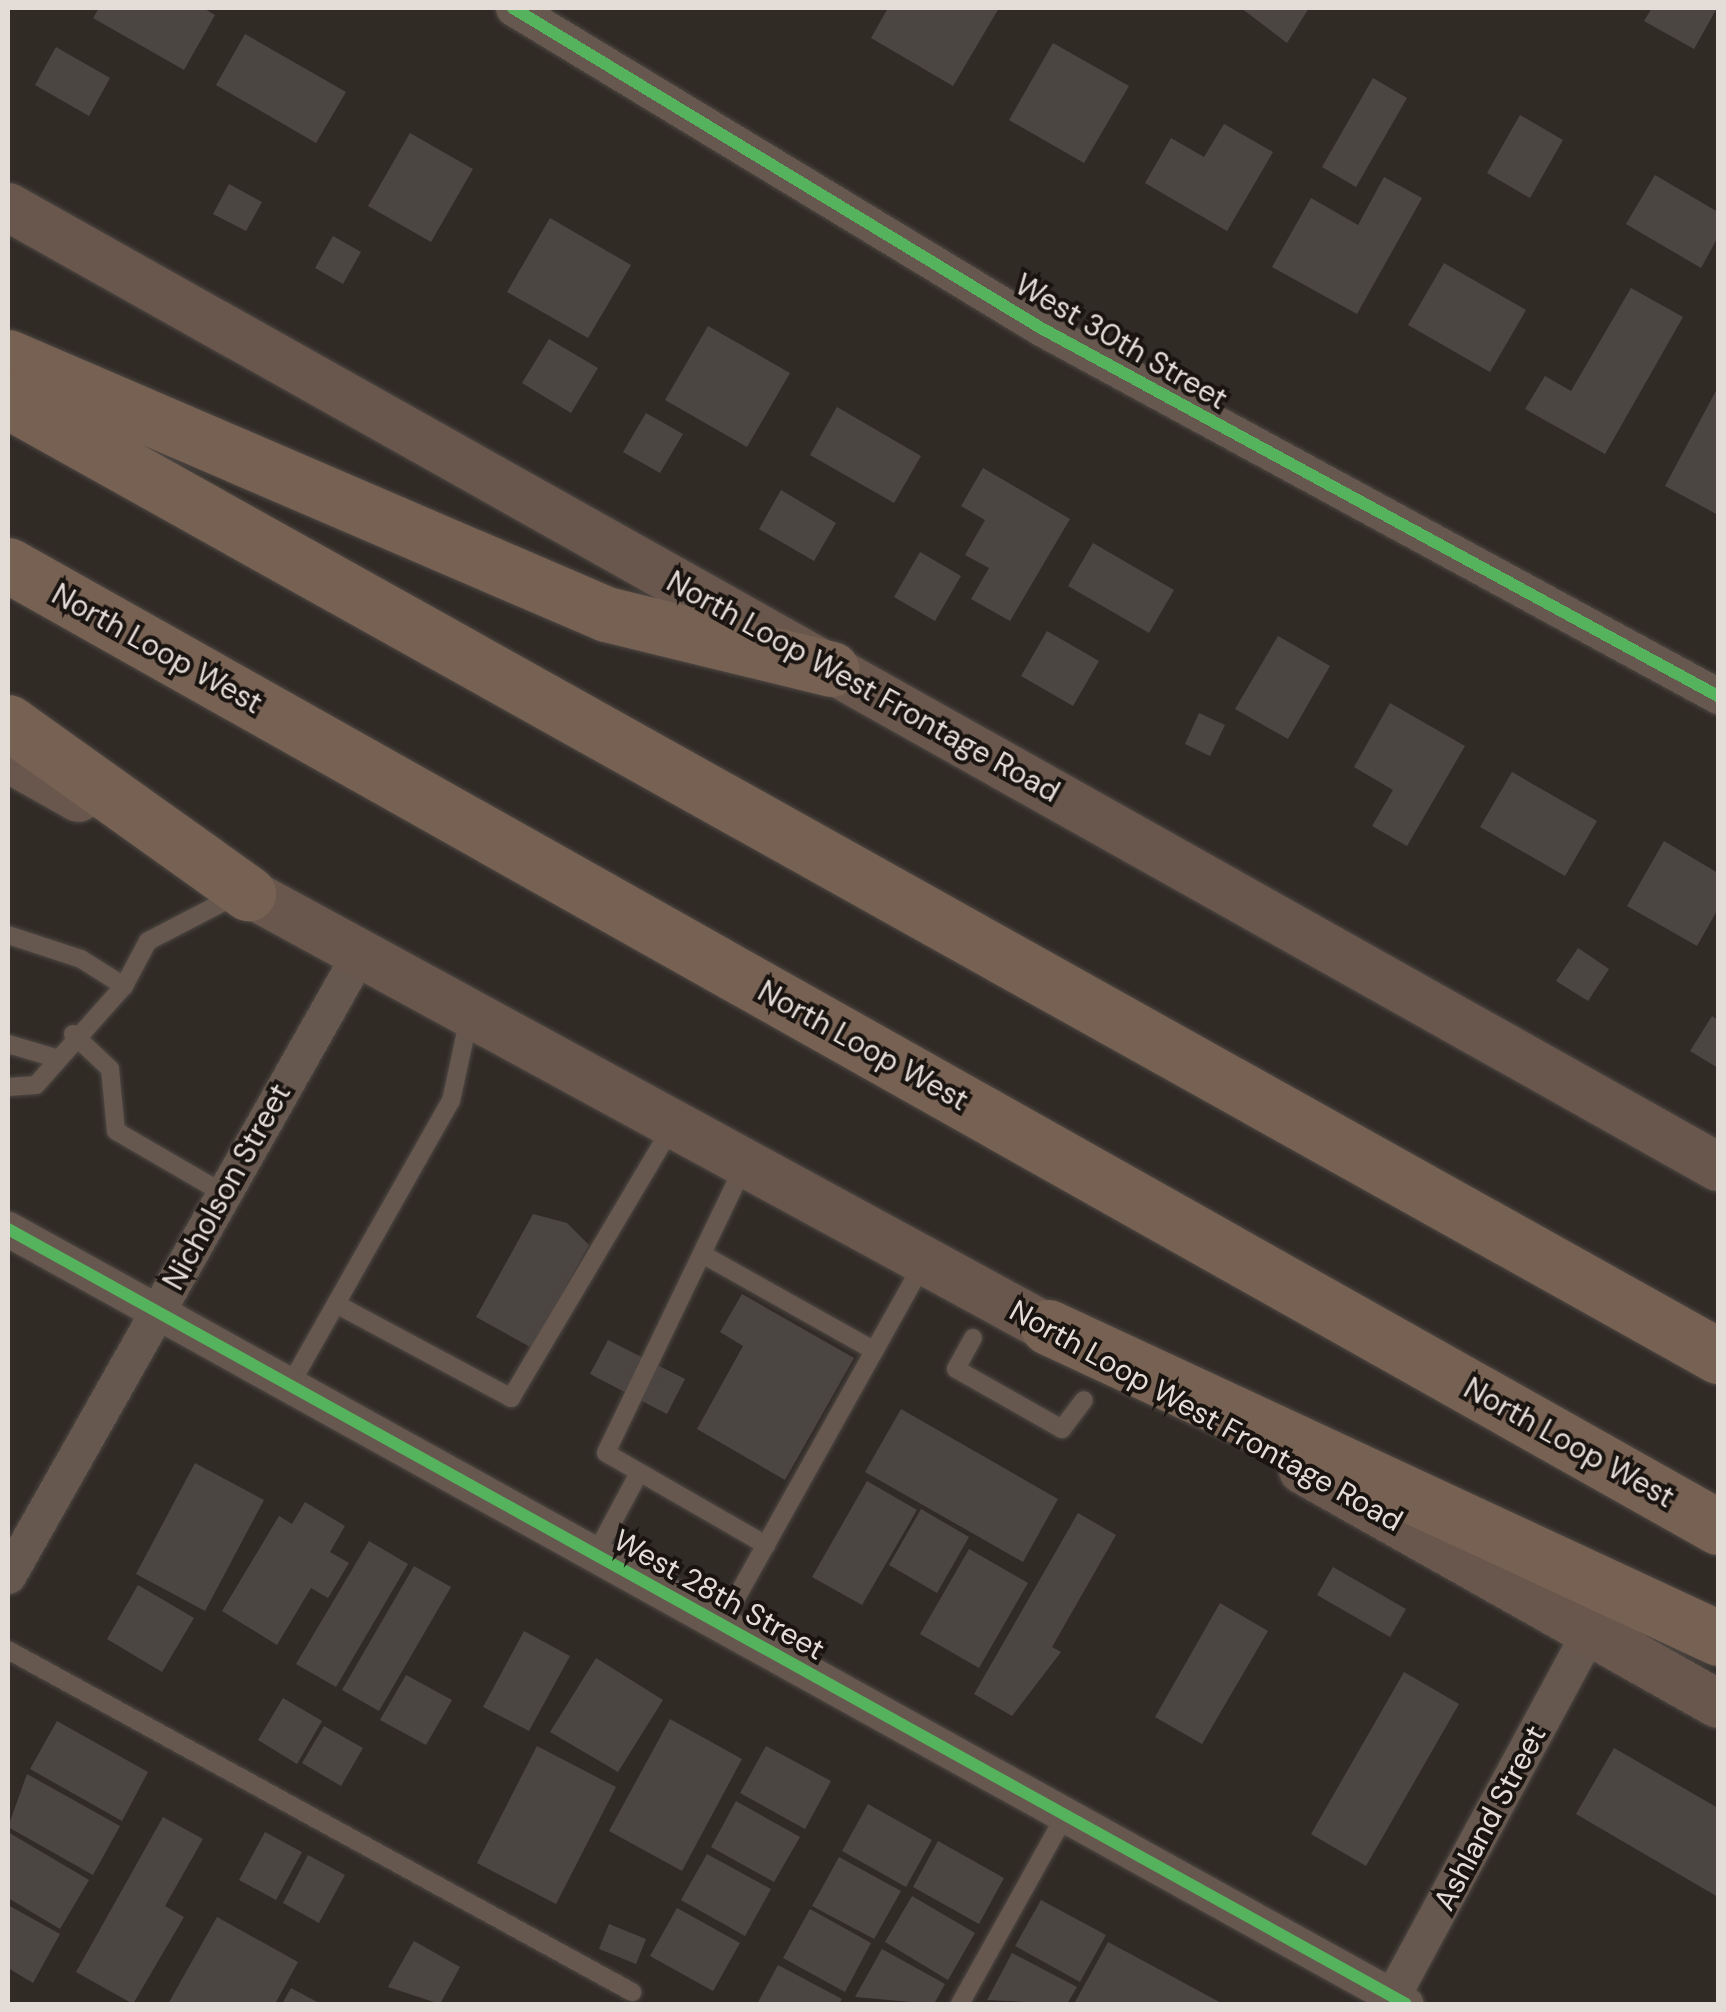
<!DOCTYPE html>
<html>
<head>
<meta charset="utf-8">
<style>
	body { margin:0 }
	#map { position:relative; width:1726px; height:2012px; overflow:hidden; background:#312b26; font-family:"DM Sans",sans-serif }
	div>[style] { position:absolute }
	.building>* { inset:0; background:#4c4643 }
	.roads { filter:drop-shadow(0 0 2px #4d4743) drop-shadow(0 0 2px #4d4743) }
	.service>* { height:18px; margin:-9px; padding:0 9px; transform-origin:9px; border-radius:9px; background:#66574f }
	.minor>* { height:35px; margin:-17.5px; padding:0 17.5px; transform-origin:17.5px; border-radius:17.5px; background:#66574f }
	.secondary>* { height:48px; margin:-24px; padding:0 24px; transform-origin:24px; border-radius:24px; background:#69574d }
	.motorway>* { height:55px; margin:-27.5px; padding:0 27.5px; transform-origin:27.5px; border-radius:27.5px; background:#776153 }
	.cycleway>* { height:12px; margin:-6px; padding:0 6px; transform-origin:6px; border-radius:6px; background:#56b35d }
	span { translate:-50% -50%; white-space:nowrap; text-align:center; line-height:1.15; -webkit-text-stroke:8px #191410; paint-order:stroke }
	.street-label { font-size:30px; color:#e4dcd6 }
	.frame { position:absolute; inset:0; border:10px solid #e4dcd6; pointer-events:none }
</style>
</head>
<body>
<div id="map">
	<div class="building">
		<div style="clip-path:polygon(99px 8px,203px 8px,215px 15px,184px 70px,93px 18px)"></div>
		<div style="clip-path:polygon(888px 8px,999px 8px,953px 86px,871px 38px)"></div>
		<div style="clip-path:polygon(1241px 8px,1309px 8px,1287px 43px)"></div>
		<div style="clip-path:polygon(1652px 8px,1717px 8px,1694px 49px,1644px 21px)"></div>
		<div style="clip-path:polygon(245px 34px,346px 92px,316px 143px,216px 85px)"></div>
		<div style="clip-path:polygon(1053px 43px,1129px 86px,1084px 163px,1009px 120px)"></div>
		<div style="clip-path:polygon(56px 47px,110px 78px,89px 116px,35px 85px)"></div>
		<div style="clip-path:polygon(1373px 78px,1407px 98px,1356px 187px,1322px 167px)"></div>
		<div style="clip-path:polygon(1520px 115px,1563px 140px,1530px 198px,1487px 173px)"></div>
		<div style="clip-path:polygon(1224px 124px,1273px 152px,1227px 231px,1145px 183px,1171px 138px,1204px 157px)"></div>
		<div style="clip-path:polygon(410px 133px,473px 169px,431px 242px,368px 206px)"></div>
		<div style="clip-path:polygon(1655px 175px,1718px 212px,1718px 237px,1701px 268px,1626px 224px)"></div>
		<div style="clip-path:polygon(1384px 177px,1422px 198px,1357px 314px,1272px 267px,1311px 198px,1358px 225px)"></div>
		<div style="clip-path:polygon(229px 184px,262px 202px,246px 231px,213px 214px)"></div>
		<div style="clip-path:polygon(550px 218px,631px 265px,588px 338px,507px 292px)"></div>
		<div style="clip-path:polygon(333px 236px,361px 252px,343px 284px,315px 268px)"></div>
		<div style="clip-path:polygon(1444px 263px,1526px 310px,1490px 372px,1408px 325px)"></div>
		<div style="clip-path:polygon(1631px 288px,1683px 317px,1605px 454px,1525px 409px,1545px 376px,1571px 391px)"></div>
		<div style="clip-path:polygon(708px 326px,790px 373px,747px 447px,665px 400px)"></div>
		<div style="clip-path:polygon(549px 339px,598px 368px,571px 413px,522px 383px)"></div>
		<div style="clip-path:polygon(1718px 387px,1718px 515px,1665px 486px)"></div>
		<div style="clip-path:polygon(837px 407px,921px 456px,894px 503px,810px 455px)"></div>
		<div style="clip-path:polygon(646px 413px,683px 434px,660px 473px,623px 452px)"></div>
		<div style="clip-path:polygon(983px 468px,1070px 519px,1010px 621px,971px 599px,989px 568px,965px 555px,985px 520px,961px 506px)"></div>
		<div style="clip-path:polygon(781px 490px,836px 523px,814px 561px,759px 529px)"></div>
		<div style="clip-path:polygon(1093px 543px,1174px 590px,1149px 633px,1068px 586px)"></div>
		<div style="clip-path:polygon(920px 552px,961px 576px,935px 621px,894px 597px)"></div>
		<div style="clip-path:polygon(1047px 631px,1099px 661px,1073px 706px,1021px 676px)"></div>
		<div style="clip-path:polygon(1278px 636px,1330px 666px,1288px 739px,1235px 709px)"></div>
		<div style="clip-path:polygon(1390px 703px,1465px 746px,1407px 846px,1372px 826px,1393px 790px,1354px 767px)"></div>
		<div style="clip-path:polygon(1199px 713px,1225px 725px,1210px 756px,1185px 744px)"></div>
		<div style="clip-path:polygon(1512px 772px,1597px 821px,1565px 876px,1480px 827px)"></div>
		<div style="clip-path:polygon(1664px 841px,1718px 873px,1718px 909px,1697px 946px,1627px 906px)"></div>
		<div style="clip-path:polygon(1578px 948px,1609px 969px,1588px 1001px,1556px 981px)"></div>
		<div style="clip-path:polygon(1712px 1016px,1718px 1020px,1718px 1068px,1690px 1051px)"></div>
		<div style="clip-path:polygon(533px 1214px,567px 1223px,589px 1245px,532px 1348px,476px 1317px)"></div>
		<div style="clip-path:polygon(742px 1294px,854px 1358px,785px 1480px,697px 1429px,743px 1346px,720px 1332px)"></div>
		<div style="clip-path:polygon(608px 1340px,685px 1379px,667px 1414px,590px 1374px)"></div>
		<div style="clip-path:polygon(901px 1409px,1058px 1499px,1023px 1562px,865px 1472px)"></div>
		<div style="clip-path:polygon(195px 1463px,264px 1500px,205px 1611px,136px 1574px)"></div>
		<div style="clip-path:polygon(867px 1481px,917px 1510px,862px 1605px,812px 1577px)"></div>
		<div style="clip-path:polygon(305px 1502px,345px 1526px,330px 1552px,349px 1563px,328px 1598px,311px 1588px,277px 1645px,222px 1611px,279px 1516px,292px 1524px)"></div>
		<div style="clip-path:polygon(921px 1509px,969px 1537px,937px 1593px,889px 1565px)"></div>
		<div style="clip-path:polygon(1078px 1513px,1116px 1535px,1052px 1647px,1061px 1652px,1012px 1716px,974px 1694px)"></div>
		<div style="clip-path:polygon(369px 1541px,408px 1564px,336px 1687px,296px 1664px)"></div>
		<div style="clip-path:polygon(969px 1549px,1028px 1583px,979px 1668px,920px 1634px)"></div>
		<div style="clip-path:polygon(414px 1566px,451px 1587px,379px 1711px,342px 1690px)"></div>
		<div style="clip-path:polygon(1333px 1567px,1406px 1609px,1390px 1637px,1317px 1595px)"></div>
		<div style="clip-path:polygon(138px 1585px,194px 1618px,162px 1672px,107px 1639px)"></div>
		<div style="clip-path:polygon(1220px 1603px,1268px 1631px,1202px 1744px,1155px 1717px)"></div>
		<div style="clip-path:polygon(524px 1631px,570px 1656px,529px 1731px,483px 1707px)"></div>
		<div style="clip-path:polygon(596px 1658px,663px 1700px,618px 1772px,550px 1732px)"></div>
		<div style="clip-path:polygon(1404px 1672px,1459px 1704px,1366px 1866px,1311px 1834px)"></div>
		<div style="clip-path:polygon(406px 1675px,452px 1700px,426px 1745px,380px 1720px)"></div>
		<div style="clip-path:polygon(283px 1698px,322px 1721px,297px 1764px,258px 1740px)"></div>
		<div style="clip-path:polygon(670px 1719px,742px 1759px,682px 1871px,609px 1831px)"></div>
		<div style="clip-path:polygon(57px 1721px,148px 1772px,122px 1821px,30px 1769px)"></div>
		<div style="clip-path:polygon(324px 1726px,363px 1748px,341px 1786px,302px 1763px)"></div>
		<div style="clip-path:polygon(537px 1746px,616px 1787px,556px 1904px,477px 1863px)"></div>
		<div style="clip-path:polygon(766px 1746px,831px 1781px,805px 1829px,740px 1793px)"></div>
		<div style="clip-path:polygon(1614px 1748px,1718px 1808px,1718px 1897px,1576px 1814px)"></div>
		<div style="clip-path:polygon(27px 1774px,120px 1826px,93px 1875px,8px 1827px)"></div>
		<div style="clip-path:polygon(736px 1801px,800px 1837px,774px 1882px,711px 1847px)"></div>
		<div style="clip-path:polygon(868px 1804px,932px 1840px,906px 1887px,842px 1851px)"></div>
		<div style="clip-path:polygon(163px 1817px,203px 1839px,165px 1906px,184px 1917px,133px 2004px,76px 1972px)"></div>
		<div style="clip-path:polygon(8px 1832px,89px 1880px,60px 1929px,8px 1898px)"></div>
		<div style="clip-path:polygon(265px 1832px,302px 1852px,276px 1900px,239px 1880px)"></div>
		<div style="clip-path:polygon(938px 1841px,1004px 1878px,979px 1924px,913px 1887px)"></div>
		<div style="clip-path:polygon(707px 1854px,771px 1889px,745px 1936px,681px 1900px)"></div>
		<div style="clip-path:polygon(308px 1855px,345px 1875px,319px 1923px,283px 1903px)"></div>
		<div style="clip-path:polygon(839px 1857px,901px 1891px,874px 1939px,812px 1906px)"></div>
		<div style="clip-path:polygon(912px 1896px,975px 1933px,948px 1980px,885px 1942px)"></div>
		<div style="clip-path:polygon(1041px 1900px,1106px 1935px,1080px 1982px,1015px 1946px)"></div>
		<div style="clip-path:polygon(8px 1905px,60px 1934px,33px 1983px,8px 1968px)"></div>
		<div style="clip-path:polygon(677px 1908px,740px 1943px,713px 1991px,650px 1956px)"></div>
		<div style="clip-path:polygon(810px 1909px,871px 1943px,845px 1992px,783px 1958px)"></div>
		<div style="clip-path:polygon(217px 1917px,298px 1962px,275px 2004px,168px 2004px)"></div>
		<div style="clip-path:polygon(609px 1924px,646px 1939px,636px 1964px,599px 1949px)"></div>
		<div style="clip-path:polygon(414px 1941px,460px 1967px,440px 2004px,388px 1987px)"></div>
		<div style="clip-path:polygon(1108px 1942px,1151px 1965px,1223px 2004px,1074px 2004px)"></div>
		<div style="clip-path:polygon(882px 1949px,945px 1984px,934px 2004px,855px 1997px)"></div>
		<div style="clip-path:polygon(1012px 1953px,1077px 1987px,1067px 2004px,987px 2000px)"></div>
		<div style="clip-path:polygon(778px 1965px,842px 1999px,839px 2004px,757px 2004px)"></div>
		<div style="clip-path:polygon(291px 1988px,321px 2004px,282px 2004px)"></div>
	</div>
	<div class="roads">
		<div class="service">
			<div style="left:8px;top:935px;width:77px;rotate:18.2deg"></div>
			<div style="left:81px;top:959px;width:51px;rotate:32.1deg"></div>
			<div style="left:73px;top:1034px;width:51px;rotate:43.4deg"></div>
			<div style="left:110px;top:1069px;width:62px;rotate:84.5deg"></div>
			<div style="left:116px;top:1131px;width:124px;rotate:30.1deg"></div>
			<div style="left:8px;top:1044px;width:50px;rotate:16.3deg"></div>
			<div style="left:8px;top:1087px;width:28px;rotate:-4deg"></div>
			<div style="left:36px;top:1085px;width:132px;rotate:-48.4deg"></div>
			<div style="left:124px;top:986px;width:51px;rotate:-61.9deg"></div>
			<div style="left:148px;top:941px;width:96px;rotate:-27.4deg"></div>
			<div style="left:743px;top:1168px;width:316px;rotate:115.7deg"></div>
			<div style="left:606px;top:1453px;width:185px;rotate:29.9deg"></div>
			<div style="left:702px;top:1254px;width:198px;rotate:29.3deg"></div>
			<div style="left:336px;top:1304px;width:199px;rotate:28.2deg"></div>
			<div style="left:511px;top:1398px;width:314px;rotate:-59.3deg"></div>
			<div style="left:973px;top:1338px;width:35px;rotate:119deg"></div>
			<div style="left:956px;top:1369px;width:122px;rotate:29.5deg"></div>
			<div style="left:1062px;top:1429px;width:36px;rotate:-53deg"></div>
			<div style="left:290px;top:1385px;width:326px;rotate:-60.5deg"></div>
			<div style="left:451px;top:1101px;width:85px;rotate:-77.8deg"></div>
			<div style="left:595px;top:1555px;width:93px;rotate:-61.8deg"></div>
			<div style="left:721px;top:1625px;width:415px;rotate:-60.8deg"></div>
			<div style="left:8px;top:1650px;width:712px;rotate:28.73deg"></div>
			<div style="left:960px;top:2004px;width:216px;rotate:-60.9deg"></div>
		</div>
		<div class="minor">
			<div style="left:513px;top:8px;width:617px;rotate:31.22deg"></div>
			<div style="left:1041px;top:328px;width:771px;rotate:28.53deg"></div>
			<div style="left:8px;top:1229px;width:1598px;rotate:29deg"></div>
			<div style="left:8px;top:1576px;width:712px;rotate:-60.55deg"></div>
			<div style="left:1388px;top:2004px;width:424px;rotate:-61.6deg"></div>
		</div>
		<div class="secondary">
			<div style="left:8px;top:207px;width:1961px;rotate:29.31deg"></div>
			<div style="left:8px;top:758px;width:81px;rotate:29.4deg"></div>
			<div style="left:216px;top:875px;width:983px;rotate:28.57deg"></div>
			<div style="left:1303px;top:1470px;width:476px;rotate:29.4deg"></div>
		</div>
		<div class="motorway">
			<div style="left:8px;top:357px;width:651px;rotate:23.26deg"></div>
			<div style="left:606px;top:614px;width:232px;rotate:13.7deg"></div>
			<div style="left:8px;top:401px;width:1959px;rotate:29.18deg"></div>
			<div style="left:8px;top:565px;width:1962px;rotate:29.36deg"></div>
			<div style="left:8px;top:722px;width:295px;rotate:35.5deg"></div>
			<div style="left:1048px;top:1327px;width:739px;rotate:24.9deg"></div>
		</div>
	</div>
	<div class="cycleway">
		<div style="left:513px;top:8px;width:617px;rotate:31.22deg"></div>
		<div style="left:1041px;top:328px;width:771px;rotate:28.53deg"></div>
		<div style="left:8px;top:1229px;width:1598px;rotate:29deg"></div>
	</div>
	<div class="street-label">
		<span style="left:1121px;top:342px;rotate:30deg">West 30th Street</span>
		<span style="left:157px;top:649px;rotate:29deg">North Loop West</span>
		<span style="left:863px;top:687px;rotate:29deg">North Loop West Frontage Road</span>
		<span style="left:863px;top:1046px;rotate:29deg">North Loop West</span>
		<span style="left:227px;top:1187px;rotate:-61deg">Nicholson Street</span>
		<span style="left:1206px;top:1416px;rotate:29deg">North Loop West Frontage Road</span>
		<span style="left:1569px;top:1443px;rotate:29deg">North Loop West</span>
		<span style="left:719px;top:1595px;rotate:29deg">West 28th Street</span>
		<span style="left:1490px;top:1818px;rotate:-62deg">Ashland Street</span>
	</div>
	<div class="frame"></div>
</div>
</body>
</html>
